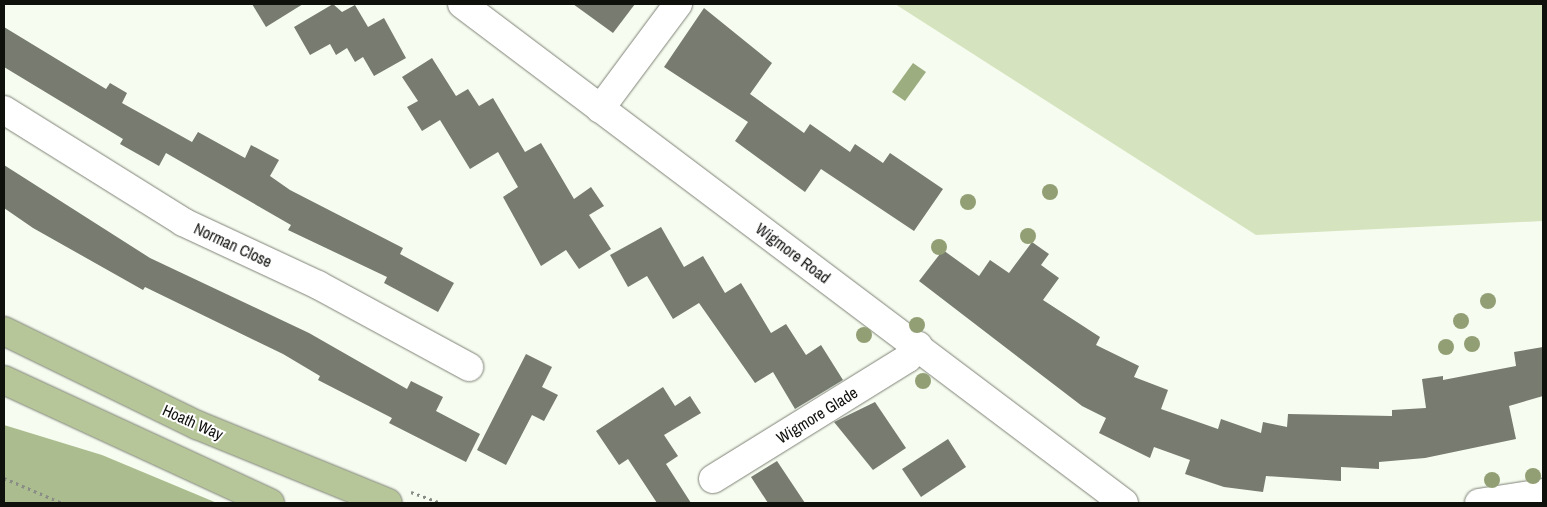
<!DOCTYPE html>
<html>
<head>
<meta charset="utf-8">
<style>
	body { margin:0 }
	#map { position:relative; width:1547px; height:507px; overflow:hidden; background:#f7fcf0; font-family:"Archivo Narrow",sans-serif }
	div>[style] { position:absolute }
	.green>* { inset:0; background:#d5e4be }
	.forest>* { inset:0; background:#abbc8f }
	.water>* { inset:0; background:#9cad80 }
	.building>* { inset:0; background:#777b70 }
	.path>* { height:3px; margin-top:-1.5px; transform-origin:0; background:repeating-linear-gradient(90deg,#898d85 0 2.5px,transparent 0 6.5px) }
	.roads { filter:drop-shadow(0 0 1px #7d8176) drop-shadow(0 0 1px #7d8176) }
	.minor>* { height:28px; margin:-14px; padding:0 14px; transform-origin:14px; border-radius:14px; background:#fff }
	.major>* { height:28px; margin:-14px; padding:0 14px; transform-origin:14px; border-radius:14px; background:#b6c699 }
	.trees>* { width:16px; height:16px; margin:-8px; border-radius:50%; background:#929f74 }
	span { translate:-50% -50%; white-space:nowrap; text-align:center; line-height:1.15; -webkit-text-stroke:4px #fff; paint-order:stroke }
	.street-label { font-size:16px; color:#0f110d }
	.frame { position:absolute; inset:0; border:5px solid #0f110d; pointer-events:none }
</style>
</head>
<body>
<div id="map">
	<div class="green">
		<div style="clip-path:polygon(895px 4px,1543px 4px,1543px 221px,1256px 235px)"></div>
	</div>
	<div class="forest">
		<div style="clip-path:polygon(4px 425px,102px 455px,217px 503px,4px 503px)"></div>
	</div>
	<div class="water">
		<div style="clip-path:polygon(913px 63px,926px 72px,905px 101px,892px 92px)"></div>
	</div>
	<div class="building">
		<div style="clip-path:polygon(252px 4px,303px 4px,266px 27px)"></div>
		<div style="clip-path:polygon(333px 4px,342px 12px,355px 5px,368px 27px,384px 18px,406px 58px,374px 76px,363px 57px,355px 62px,347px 48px,336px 55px,330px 44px,310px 55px,294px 27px)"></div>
		<div style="clip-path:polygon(573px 4px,635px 4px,613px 33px)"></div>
		<div style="clip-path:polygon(704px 8px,772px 63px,750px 94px,804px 133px,810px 124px,850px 152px,855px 144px,883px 163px,890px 153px,943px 189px,914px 231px,821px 169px,805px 192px,735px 141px,748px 122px,664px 67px)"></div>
		<div style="clip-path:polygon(4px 27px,106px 89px,110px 83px,127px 93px,122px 103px,192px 142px,198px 132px,245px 158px,251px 145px,279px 160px,270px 176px,290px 190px,403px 248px,400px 254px,454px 283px,438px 312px,384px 283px,387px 277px,288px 230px,291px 225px,166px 153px,159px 166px,120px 144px,123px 139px,4px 67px)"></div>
		<div style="clip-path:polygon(432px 58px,456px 96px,468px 89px,479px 106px,493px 98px,525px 152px,541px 143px,574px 199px,591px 187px,604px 206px,589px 215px,611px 249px,579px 269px,566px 250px,541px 266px,503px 197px,518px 187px,498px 152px,470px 169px,440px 120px,422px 131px,407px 107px,418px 101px,402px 77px)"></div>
		<div style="clip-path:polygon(4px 165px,150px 258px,309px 333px,407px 389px,411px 381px,443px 397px,436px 411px,480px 434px,466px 462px,389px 423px,392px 418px,318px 380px,320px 376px,283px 354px,145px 287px,143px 290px,33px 228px,4px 208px)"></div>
		<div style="clip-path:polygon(661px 227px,684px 267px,703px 256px,725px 293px,741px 283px,771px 333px,786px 324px,806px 355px,821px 345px,843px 380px,795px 409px,773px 372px,755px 383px,699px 303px,673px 319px,647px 276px,628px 287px,610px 255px)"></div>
		<div style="clip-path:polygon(1032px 242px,1049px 254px,1041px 265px,1059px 278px,1043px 300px,1100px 337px,1096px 345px,1139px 366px,1134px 377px,1168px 390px,1161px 409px,1218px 429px,1221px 419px,1261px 433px,1263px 422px,1287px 427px,1288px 414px,1392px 416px,1392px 410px,1426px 408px,1422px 379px,1443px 376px,1443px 380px,1516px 366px,1514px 352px,1543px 347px,1543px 396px,1509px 406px,1516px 439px,1425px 458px,1379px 462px,1379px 469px,1341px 467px,1341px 481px,1266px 476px,1263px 492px,1224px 487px,1185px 474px,1190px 460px,1154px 447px,1150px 458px,1099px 433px,1106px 418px,1082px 406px,919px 281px,943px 250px,979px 276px,990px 260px,1009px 273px)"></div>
		<div style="clip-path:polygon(526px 354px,552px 367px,542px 387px,558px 395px,544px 421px,532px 415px,506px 465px,477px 450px)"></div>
		<div style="clip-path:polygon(663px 387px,675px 406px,690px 396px,701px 413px,664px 435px,678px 456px,666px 464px,691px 503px,657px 503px,628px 459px,619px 465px,596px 431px)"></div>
		<div style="clip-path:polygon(875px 402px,906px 448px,873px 470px,834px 422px)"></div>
		<div style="clip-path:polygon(948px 439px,966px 467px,921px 497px,902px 469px)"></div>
		<div style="clip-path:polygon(777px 461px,805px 503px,768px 503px,751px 477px)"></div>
	</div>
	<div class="path">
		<div style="left:4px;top:478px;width:63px;rotate:23.3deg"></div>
		<div style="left:411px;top:492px;width:32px;rotate:20deg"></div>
	</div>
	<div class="roads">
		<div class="minor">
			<div style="left:462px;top:4px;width:829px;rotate:37.01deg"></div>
			<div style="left:600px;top:109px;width:131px;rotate:-53.4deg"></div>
			<div style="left:4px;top:110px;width:211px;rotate:32deg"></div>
			<div style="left:183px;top:222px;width:149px;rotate:25deg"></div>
			<div style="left:318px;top:285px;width:172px;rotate:28.5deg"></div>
			<div style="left:713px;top:479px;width:229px;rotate:-31.8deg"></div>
			<div style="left:908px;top:358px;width:16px;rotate:-50deg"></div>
			<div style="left:1479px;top:503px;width:65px;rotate:-8.9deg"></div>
		</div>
		<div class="major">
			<div style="left:4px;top:331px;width:215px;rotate:26deg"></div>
			<div style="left:197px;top:425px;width:206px;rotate:22.2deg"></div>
			<div style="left:4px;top:380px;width:293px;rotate:24.8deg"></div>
		</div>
	</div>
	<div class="trees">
		<div style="left:1050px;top:192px"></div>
		<div style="left:968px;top:202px"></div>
		<div style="left:1028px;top:236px"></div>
		<div style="left:939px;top:247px"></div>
		<div style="left:1488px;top:301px"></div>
		<div style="left:1461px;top:321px"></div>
		<div style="left:917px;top:325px"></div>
		<div style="left:864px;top:335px"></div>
		<div style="left:1472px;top:344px"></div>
		<div style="left:1446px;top:347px"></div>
		<div style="left:923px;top:381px"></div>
		<div style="left:1533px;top:476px"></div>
		<div style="left:1492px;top:480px"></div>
	</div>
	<div class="street-label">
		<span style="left:233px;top:245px;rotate:25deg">Norman Close</span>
		<span style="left:793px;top:253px;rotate:37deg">Wigmore Road</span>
		<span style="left:817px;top:415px;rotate:-32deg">Wigmore Glade</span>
		<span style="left:193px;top:422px;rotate:24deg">Hoath Way</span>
	</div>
	<div class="frame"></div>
</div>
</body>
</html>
